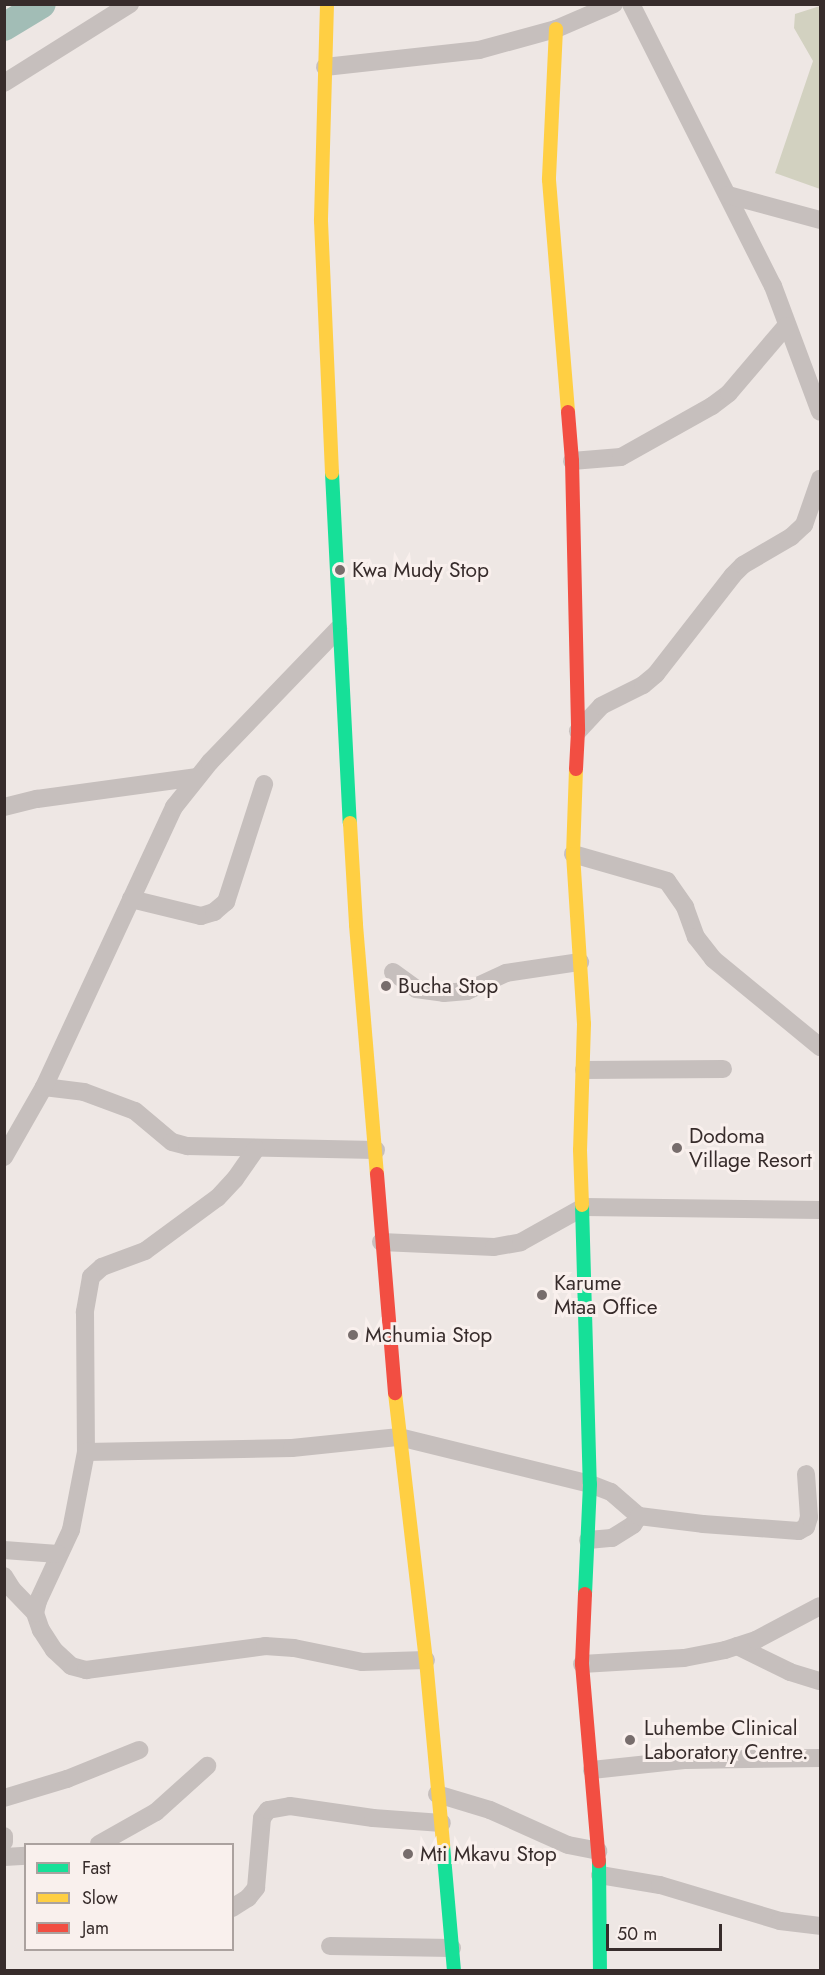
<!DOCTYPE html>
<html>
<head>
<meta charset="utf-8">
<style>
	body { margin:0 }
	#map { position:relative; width:825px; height:1975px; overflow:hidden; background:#eee7e4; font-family:Jost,sans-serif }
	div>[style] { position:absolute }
	.green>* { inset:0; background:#d2d1c0 }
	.river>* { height:28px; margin:-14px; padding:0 14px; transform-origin:14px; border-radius:14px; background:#a2bdb6 }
	.street>* { height:18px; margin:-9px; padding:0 9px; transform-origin:9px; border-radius:9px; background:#c6bfbd }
	.fast>* { height:14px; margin:-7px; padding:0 7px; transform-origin:7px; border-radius:7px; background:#16e098 }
	.slow>* { height:14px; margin:-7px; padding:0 7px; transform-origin:7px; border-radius:7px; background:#ffcf43 }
	.jam>* { height:14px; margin:-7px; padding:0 7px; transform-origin:7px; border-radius:7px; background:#f24e42 }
	.dots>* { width:16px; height:16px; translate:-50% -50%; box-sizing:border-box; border:3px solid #f9f0ed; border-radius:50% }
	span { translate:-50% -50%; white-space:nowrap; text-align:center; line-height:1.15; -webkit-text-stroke:6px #f9f0ed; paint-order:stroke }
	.poi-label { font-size:21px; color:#372c2b }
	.left { translate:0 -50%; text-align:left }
	.frame { position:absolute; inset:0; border:6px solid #372c2b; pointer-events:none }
	.legend { position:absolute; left:24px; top:1843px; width:210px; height:108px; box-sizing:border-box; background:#f9f0ed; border:2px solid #aba29f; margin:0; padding:8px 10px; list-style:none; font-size:18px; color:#372c2b }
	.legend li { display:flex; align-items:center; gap:12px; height:30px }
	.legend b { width:30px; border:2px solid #aba29f }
	.scale { position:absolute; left:606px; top:1924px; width:116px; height:27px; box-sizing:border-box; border:3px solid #372c2b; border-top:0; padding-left:8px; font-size:18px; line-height:21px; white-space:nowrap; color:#372c2b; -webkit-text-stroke:4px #f9f0ed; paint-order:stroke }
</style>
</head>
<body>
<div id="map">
	<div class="green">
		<div style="clip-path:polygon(820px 6px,820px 189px,775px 173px,813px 61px,794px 28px,795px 14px)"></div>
	</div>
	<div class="river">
		<div style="left:4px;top:27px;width:44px;rotate:-31.2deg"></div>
	</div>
	<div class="street">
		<div style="left:631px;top:4px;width:316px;rotate:63.3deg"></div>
		<div style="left:773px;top:286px;width:134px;rotate:69.5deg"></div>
		<div style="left:325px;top:67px;width:155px;rotate:-6.3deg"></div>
		<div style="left:479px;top:50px;width:80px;rotate:-15.3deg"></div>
		<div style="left:556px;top:29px;width:63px;rotate:-23.3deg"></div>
		<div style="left:4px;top:83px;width:149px;rotate:-32.1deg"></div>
		<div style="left:728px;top:195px;width:95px;rotate:15.2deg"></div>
		<div style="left:572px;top:461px;width:49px;rotate:-4.7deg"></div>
		<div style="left:621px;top:457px;width:104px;rotate:-29.3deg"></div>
		<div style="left:712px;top:406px;width:21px;rotate:-37deg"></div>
		<div style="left:729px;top:393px;width:88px;rotate:-49.6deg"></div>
		<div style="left:578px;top:731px;width:34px;rotate:-47deg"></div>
		<div style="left:601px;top:706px;width:47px;rotate:-26.6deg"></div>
		<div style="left:643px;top:685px;width:17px;rotate:-40deg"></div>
		<div style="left:656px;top:674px;width:125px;rotate:-52.1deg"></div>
		<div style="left:733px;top:575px;width:14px;rotate:-45deg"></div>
		<div style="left:743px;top:565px;width:56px;rotate:-30.3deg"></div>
		<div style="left:791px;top:537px;width:18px;rotate:-43deg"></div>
		<div style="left:804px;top:525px;width:49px;rotate:-70.8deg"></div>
		<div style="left:4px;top:807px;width:34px;rotate:-14deg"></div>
		<div style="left:37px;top:799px;width:162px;rotate:-7.8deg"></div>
		<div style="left:573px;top:854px;width:98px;rotate:16deg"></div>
		<div style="left:667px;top:881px;width:32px;rotate:55deg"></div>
		<div style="left:685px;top:907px;width:32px;rotate:70deg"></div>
		<div style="left:696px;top:937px;width:28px;rotate:52deg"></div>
		<div style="left:713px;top:959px;width:139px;rotate:39.4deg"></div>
		<div style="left:131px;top:899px;width:72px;rotate:13.7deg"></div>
		<div style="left:201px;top:916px;width:14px;rotate:-17deg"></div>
		<div style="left:214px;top:912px;width:16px;rotate:-40deg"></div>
		<div style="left:226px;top:902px;width:124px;rotate:-72.1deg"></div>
		<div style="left:393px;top:972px;width:29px;rotate:36deg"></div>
		<div style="left:416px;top:989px;width:28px;rotate:8deg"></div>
		<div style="left:444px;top:993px;width:23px;rotate:-5deg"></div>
		<div style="left:467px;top:991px;width:43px;rotate:-24.8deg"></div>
		<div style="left:506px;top:973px;width:75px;rotate:-8.5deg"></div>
		<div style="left:584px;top:1070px;width:139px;rotate:-0.4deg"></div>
		<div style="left:44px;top:1087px;width:40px;rotate:7.1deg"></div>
		<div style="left:84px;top:1092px;width:54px;rotate:20.4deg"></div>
		<div style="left:135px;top:1111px;width:48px;rotate:40deg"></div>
		<div style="left:172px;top:1142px;width:16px;rotate:15deg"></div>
		<div style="left:187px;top:1146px;width:189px;rotate:1.2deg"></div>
		<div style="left:256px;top:1149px;width:37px;rotate:125deg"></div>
		<div style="left:235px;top:1179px;width:26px;rotate:133deg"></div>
		<div style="left:217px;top:1198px;width:89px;rotate:143.6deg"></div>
		<div style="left:145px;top:1251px;width:46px;rotate:159.6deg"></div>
		<div style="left:102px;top:1267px;width:15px;rotate:138deg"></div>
		<div style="left:91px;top:1277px;width:36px;rotate:100deg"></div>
		<div style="left:85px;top:1312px;width:140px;rotate:89.6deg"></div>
		<div style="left:86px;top:1452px;width:79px;rotate:100.9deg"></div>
		<div style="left:71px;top:1530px;width:78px;rotate:114.9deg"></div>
		<div style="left:38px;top:1601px;width:12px;rotate:104deg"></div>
		<div style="left:35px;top:1613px;width:18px;rotate:71deg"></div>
		<div style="left:41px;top:1630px;width:24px;rotate:57deg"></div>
		<div style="left:54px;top:1650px;width:23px;rotate:43deg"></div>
		<div style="left:71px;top:1666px;width:16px;rotate:15deg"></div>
		<div style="left:86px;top:1670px;width:181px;rotate:-7.6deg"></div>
		<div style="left:265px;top:1646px;width:29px;rotate:4deg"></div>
		<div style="left:294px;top:1648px;width:69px;rotate:11.6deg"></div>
		<div style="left:362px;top:1662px;width:64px;rotate:-1.8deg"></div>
		<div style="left:4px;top:1157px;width:81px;rotate:-60.3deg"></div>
		<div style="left:44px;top:1087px;width:309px;rotate:-65.1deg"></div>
		<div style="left:174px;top:807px;width:58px;rotate:-51.3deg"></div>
		<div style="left:210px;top:762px;width:185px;rotate:-46.1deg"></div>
		<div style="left:381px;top:1242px;width:113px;rotate:2.5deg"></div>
		<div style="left:494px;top:1247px;width:27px;rotate:-10deg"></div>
		<div style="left:521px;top:1242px;width:72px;rotate:-29.1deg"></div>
		<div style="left:584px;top:1207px;width:236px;rotate:0.7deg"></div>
		<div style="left:86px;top:1452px;width:206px;rotate:-1.1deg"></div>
		<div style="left:292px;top:1448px;width:108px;rotate:-5.9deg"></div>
		<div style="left:399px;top:1437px;width:197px;rotate:13.8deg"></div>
		<div style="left:590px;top:1484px;width:22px;rotate:21deg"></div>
		<div style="left:611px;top:1492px;width:37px;rotate:41deg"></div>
		<div style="left:588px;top:1540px;width:24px;rotate:-5deg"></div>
		<div style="left:612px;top:1538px;width:25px;rotate:-32deg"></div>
		<div style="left:633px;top:1525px;width:11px;rotate:-56deg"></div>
		<div style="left:639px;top:1516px;width:64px;rotate:7.1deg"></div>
		<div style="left:703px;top:1524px;width:96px;rotate:4.2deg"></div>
		<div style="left:799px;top:1531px;width:8px;rotate:-30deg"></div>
		<div style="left:806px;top:1527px;width:10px;rotate:-73deg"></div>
		<div style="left:809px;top:1517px;width:43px;rotate:-94deg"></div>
		<div style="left:4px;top:1550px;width:54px;rotate:4.2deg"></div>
		<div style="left:4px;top:1576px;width:15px;rotate:58deg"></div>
		<div style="left:12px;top:1589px;width:33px;rotate:46deg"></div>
		<div style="left:737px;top:1646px;width:59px;rotate:26.1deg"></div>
		<div style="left:790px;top:1672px;width:31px;rotate:17deg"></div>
		<div style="left:582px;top:1664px;width:102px;rotate:-3.4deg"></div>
		<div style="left:684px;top:1658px;width:42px;rotate:-11deg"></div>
		<div style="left:725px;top:1650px;width:33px;rotate:-18deg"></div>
		<div style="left:756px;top:1640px;width:72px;rotate:-28deg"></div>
		<div style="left:592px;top:1770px;width:95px;rotate:-6.1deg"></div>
		<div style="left:686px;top:1760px;width:134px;rotate:-0.9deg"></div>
		<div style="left:437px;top:1794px;width:55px;rotate:16.8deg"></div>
		<div style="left:490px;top:1810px;width:85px;rotate:24.2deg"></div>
		<div style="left:568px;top:1845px;width:31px;rotate:11deg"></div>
		<div style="left:4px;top:1798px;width:66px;rotate:-16.8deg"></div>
		<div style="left:67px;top:1779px;width:78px;rotate:-21.9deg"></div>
		<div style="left:4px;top:1836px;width:6px;rotate:90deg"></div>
		<div style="left:99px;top:1844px;width:65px;rotate:-29.3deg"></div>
		<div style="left:156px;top:1812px;width:69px;rotate:-42deg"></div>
		<div style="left:4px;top:1857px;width:22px;rotate:-3deg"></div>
		<div style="left:600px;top:1875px;width:61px;rotate:9.5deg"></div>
		<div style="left:660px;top:1885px;width:125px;rotate:16.7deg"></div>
		<div style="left:780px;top:1921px;width:40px;rotate:7.1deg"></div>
		<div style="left:232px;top:1908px;width:19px;rotate:-32deg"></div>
		<div style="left:248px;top:1898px;width:13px;rotate:-51deg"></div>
		<div style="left:256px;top:1888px;width:70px;rotate:-85.1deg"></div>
		<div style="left:262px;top:1818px;width:10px;rotate:-53deg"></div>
		<div style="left:268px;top:1810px;width:22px;rotate:-10deg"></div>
		<div style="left:290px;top:1806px;width:84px;rotate:8.2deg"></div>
		<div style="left:373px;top:1818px;width:69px;rotate:4.1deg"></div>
		<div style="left:330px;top:1946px;width:122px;rotate:0.9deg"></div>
	</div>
	<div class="fast">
		<div style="left:332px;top:473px;width:350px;rotate:87.1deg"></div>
		<div style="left:582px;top:1205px;width:279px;rotate:88.4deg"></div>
		<div style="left:590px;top:1484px;width:110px;rotate:92.6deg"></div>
		<div style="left:443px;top:1845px;width:125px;rotate:85deg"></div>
		<div style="left:599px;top:1861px;width:109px;rotate:89.5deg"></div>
	</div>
	<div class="slow">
		<div style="left:327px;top:4px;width:217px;rotate:91.6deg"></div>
		<div style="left:321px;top:221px;width:252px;rotate:87.5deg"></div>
		<div style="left:556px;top:29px;width:151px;rotate:92.7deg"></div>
		<div style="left:549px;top:180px;width:233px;rotate:85.3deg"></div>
		<div style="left:576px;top:769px;width:85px;rotate:92deg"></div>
		<div style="left:573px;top:854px;width:170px;rotate:86.3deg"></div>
		<div style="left:584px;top:1024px;width:126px;rotate:91.8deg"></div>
		<div style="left:580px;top:1150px;width:55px;rotate:87.9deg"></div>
		<div style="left:350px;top:823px;width:102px;rotate:86.6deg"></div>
		<div style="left:356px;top:925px;width:250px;rotate:85.2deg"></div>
		<div style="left:395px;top:1393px;width:269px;rotate:83.4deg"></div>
		<div style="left:426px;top:1660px;width:186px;rotate:84.7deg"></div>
	</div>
	<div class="jam">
		<div style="left:568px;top:412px;width:49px;rotate:85.3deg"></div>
		<div style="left:572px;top:461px;width:270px;rotate:88.7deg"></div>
		<div style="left:578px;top:731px;width:38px;rotate:93deg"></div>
		<div style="left:377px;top:1174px;width:220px;rotate:85.3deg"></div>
		<div style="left:585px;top:1594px;width:70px;rotate:92.5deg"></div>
		<div style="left:582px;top:1664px;width:198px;rotate:85.1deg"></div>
	</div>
	<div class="dots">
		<div style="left:340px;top:570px;background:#776d6c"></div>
		<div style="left:386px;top:986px;background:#776d6c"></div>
		<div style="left:677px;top:1148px;background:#776d6c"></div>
		<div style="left:542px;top:1295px;background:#776d6c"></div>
		<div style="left:353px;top:1335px;background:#776d6c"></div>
		<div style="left:630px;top:1740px;background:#776d6c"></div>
		<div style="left:408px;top:1854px;background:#776d6c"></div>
	</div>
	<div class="poi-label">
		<span class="left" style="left:352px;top:570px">Kwa Mudy Stop</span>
		<span class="left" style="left:398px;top:986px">Bucha Stop</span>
		<span class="left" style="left:689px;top:1148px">Dodoma<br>Village Resort</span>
		<span class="left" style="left:554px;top:1295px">Karume<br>Mtaa Office</span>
		<span class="left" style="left:365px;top:1335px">Mchumia Stop</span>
		<span class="left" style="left:644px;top:1740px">Luhembe Clinical<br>Laboratory Centre.</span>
		<span class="left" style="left:420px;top:1854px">Mti Mkavu Stop</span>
	</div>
	<div class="frame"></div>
	<ul class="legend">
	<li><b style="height:8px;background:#16e098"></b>Fast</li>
	<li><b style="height:8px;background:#ffcf43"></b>Slow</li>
	<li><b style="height:8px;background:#f24e42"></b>Jam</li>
	</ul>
	<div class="scale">50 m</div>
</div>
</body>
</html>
